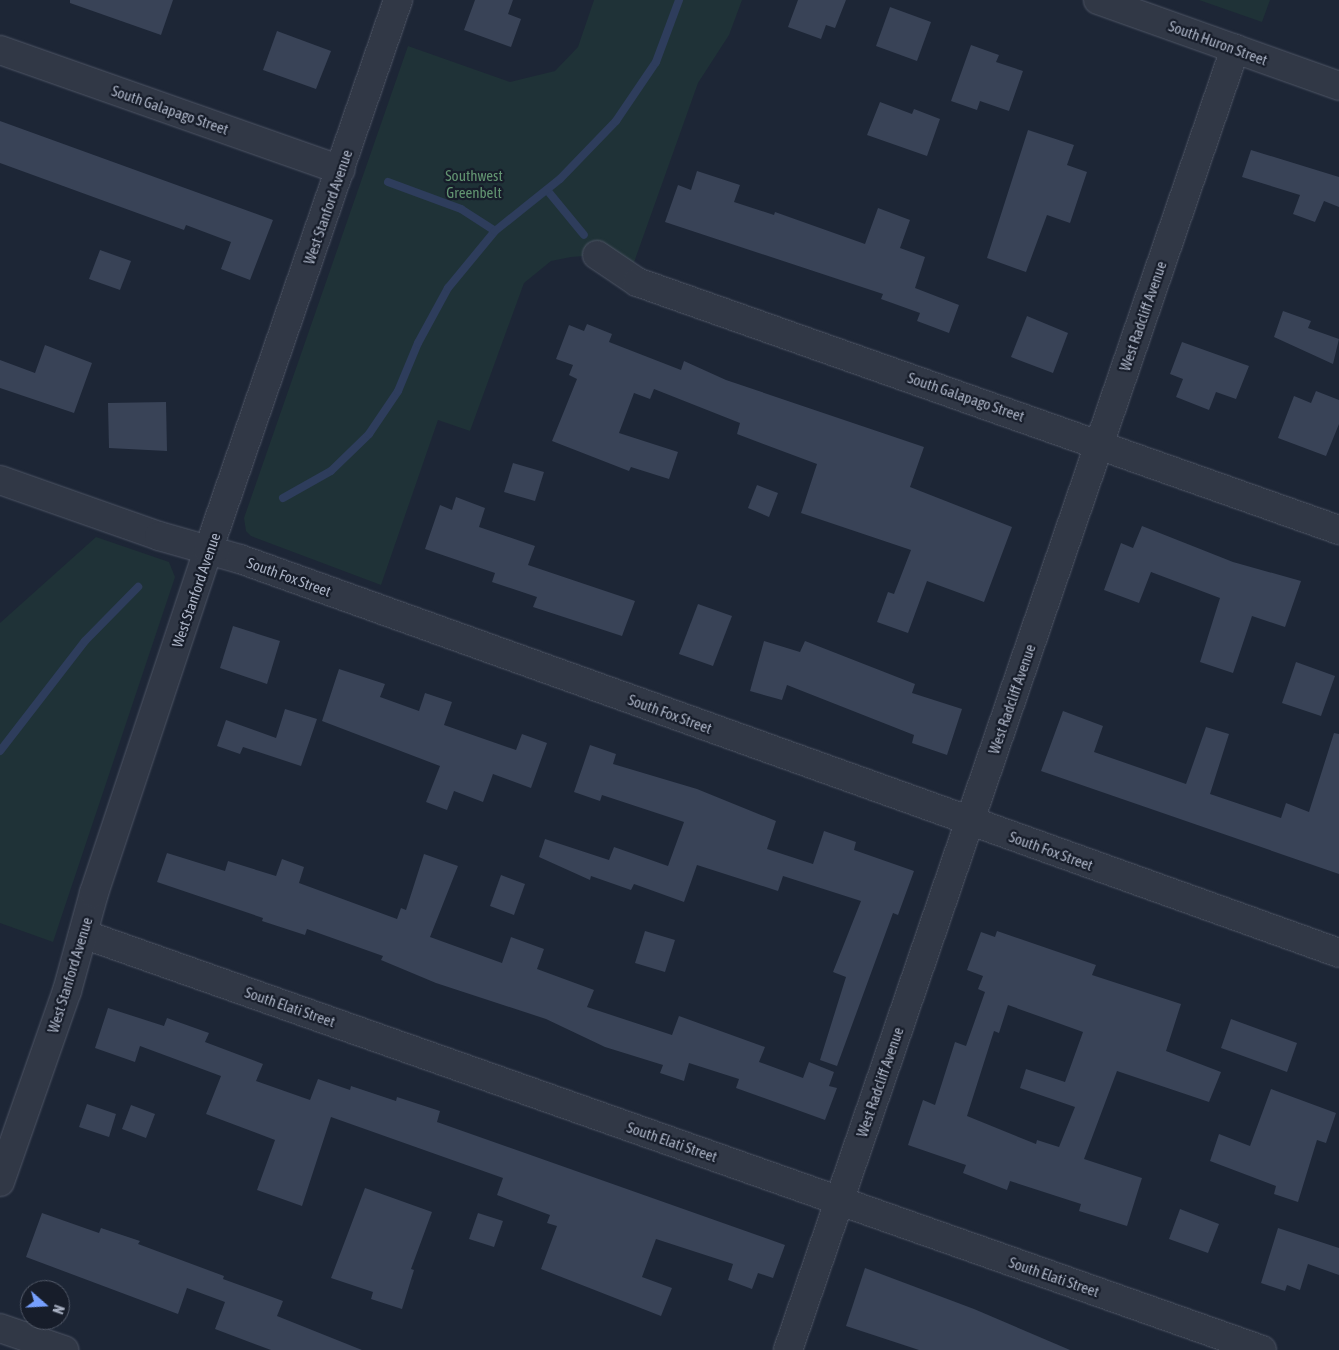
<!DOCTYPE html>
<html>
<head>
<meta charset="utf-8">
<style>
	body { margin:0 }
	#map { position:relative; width:1339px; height:1350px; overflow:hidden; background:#1d2636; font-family:"Asap Condensed",sans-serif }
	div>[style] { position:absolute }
	.green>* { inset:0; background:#1f3237 }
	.stream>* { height:8px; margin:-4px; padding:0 4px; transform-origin:4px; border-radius:4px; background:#2e3d5c }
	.building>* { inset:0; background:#394357 }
	.roads { filter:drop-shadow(0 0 1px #4e5565) drop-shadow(0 0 1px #4e5565) }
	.street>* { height:28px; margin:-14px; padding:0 14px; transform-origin:14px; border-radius:14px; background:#313846 }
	span { translate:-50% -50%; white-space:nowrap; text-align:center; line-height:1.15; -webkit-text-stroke:4.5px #171d2a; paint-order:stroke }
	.street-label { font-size:15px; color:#aab2c4 }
	.park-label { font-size:15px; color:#629471 }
	.north { position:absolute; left:20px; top:1280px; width:50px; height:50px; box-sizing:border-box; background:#171d2a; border:1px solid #525968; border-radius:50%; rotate:109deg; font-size:14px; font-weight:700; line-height:20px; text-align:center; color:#aab2c4 }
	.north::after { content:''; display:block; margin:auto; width:18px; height:22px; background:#769ffd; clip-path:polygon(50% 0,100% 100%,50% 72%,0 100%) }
</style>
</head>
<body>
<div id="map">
	<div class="green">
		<div style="clip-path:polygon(594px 0,742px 0,729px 35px,698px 83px,632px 268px,597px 255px,571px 257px,551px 261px,524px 283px,470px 431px,438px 420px,381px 585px,251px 536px,246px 531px,244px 518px,408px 46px,510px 82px,555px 71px,578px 47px)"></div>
		<div style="clip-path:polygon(1199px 0,1270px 0,1262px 22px)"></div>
		<div style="clip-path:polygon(96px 537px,169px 562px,175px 577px,53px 942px,0 923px,0 623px)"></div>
	</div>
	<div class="stream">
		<div style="left:388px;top:182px;width:78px;rotate:20.3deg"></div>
		<div style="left:461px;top:209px;width:40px;rotate:32.9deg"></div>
		<div style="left:547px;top:190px;width:58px;rotate:50.6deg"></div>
		<div style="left:283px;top:498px;width:55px;rotate:-29.4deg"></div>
		<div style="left:331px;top:471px;width:53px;rotate:-44.2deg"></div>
		<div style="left:369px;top:434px;width:52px;rotate:-56deg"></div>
		<div style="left:398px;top:391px;width:52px;rotate:-67.4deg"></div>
		<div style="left:418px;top:343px;width:63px;rotate:-61.4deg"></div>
		<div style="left:448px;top:288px;width:74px;rotate:-50.5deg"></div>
		<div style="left:495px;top:231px;width:83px;rotate:-38.7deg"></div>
		<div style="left:560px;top:179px;width:81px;rotate:-46deg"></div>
		<div style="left:616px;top:121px;width:71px;rotate:-55.9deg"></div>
		<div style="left:656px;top:62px;width:66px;rotate:-69.6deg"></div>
		<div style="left:0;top:751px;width:139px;rotate:-52.3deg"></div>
		<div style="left:85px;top:641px;width:76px;rotate:-45.5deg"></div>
	</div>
	<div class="building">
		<div style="clip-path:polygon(70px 0,173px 0,161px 35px,70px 3px)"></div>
		<div style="clip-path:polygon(475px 0,513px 0,508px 14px,521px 19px,511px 47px,464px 30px)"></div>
		<div style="clip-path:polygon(798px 0,846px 0,835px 28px,826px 25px,821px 39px,788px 27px)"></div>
		<div style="clip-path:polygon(890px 7px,931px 22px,917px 61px,876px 46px)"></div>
		<div style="clip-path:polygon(277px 31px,331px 51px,316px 89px,263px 70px)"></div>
		<div style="clip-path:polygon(971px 45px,999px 55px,996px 62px,1023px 71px,1009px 111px,980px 101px,977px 110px,951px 101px)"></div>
		<div style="clip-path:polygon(880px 102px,912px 114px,914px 109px,940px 119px,927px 156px,867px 135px)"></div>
		<div style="clip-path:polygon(0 121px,273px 220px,250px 280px,221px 269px,231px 242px,186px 225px,184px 230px,0 163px)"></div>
		<div style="clip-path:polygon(1028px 130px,1074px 145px,1067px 165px,1087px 172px,1070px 223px,1047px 215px,1026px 272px,987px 258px)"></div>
		<div style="clip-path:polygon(1251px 150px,1339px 177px,1339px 207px,1324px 201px,1315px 222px,1293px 214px,1300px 195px,1242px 177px)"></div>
		<div style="clip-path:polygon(697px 171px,740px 185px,734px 202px,774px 215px,775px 212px,865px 244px,878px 208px,910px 220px,900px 248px,925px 257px,915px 288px,959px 305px,949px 333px,917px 321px,920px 313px,881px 299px,883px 294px,665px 222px,678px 185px,691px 190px)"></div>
		<div style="clip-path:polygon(100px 250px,131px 261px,120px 290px,89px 279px)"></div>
		<div style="clip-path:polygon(1283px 311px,1311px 321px,1308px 328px,1339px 339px,1333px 364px,1274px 337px)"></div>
		<div style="clip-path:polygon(1027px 316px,1068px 333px,1053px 373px,1011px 357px)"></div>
		<div style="clip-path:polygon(587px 324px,612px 334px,609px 342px,681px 370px,684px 361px,726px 380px,924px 447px,910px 487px,1012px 527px,984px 602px,927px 581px,908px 633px,877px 622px,888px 592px,894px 594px,911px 550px,801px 513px,817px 464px,737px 434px,740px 423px,654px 389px,650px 399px,634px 393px,619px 433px,678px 452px,669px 479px,631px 467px,629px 471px,552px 441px,577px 379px,569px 375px,573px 365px,556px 359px,569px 325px,584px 331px)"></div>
		<div style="clip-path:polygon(1182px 342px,1249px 366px,1236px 399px,1216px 392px,1209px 410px,1176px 397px,1183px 379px,1170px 374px)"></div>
		<div style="clip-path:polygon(45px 345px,92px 363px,74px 413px,0 388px,0 360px,35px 373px)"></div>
		<div style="clip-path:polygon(1316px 391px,1339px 400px,1339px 424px,1326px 456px,1278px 438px,1294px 396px,1311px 403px)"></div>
		<div style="clip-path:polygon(166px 402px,167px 451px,109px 448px,108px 403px)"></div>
		<div style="clip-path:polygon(513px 463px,544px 472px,535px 501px,504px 492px)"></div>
		<div style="clip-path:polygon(757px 485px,778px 493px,769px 517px,748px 508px)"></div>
		<div style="clip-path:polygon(456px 497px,485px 508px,479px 527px,535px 546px,528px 565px,635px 601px,622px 636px,533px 607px,537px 597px,492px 582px,495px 573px,425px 549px,440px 505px,452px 510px)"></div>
		<div style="clip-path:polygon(1142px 526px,1233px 562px,1301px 581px,1285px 627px,1252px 616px,1233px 673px,1200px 662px,1220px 598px,1151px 572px,1139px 603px,1104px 590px,1121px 543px,1133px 548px)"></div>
		<div style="clip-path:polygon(698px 604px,732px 616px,713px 666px,679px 654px)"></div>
		<div style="clip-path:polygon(233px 626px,280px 641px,267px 684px,220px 668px)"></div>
		<div style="clip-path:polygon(764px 641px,800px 652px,805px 641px,915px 684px,912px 693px,962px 709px,947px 755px,912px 743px,914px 735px,787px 685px,782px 700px,750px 691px)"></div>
		<div style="clip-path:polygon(1296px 662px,1335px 676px,1321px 716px,1282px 703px)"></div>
		<div style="clip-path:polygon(339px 669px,385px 684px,380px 697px,419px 711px,425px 693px,452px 702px,444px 725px,516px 750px,522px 734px,547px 743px,531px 788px,493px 774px,483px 802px,454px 791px,447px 810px,426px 802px,440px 766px,322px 721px)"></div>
		<div style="clip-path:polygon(285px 709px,317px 719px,301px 766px,243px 747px,240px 754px,217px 746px,226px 720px,276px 738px)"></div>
		<div style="clip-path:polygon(1063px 711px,1103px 726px,1094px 752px,1186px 784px,1206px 727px,1229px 734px,1210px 794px,1281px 818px,1286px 803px,1309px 812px,1334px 733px,1339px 734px,1339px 874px,1041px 771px)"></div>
		<div style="clip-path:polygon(590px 745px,616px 754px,613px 764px,697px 789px,776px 821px,767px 849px,813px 864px,824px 831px,856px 842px,854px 850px,914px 871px,898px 915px,893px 913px,837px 1066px,820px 1060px,846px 977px,833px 972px,861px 901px,783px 876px,778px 891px,697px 865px,684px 902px,634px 884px,631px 890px,591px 876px,590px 880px,539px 857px,545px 839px,609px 860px,614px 847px,668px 866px,684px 822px,602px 795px,600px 801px,574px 792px)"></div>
		<div style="clip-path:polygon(167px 853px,225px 871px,228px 861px,276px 876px,282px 859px,304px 867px,299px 883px,397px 919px,401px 908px,406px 910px,424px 854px,458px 866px,430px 937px,502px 963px,511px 937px,544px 949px,537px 969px,594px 990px,587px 1007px,672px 1035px,679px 1016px,765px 1047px,759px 1062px,803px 1078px,809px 1062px,834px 1072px,829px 1086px,837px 1088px,825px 1120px,736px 1088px,739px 1079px,689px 1063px,684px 1081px,660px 1073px,663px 1065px,605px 1047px,546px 1019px,436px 983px,381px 960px,383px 956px,307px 929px,305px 935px,262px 921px,263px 918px,157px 882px)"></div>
		<div style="clip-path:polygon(501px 875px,525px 884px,514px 915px,490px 906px)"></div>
		<div style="clip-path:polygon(645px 931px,675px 940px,665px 972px,635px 963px)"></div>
		<div style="clip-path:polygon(evenodd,997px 931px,1096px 965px,1092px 975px,1181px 1004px,1166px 1051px,1221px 1072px,1209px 1102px,1117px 1071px,1084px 1159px,1142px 1178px,1127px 1226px,1079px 1211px,1081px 1204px,1010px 1181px,1007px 1190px,963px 1173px,966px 1165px,908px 1145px,923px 1100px,935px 1105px,955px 1042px,966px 1046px,985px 992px,978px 989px,983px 976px,967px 970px,981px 932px,995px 937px,997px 931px,1008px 1005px,1083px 1032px,1065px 1082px,1026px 1069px,1020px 1088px,1075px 1107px,1059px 1147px,1037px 1140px,1036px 1144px,967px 1116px,994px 1031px,999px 1033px,1008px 1005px)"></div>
		<div style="clip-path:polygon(108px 1008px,164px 1026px,167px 1018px,209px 1033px,205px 1042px,263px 1064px,256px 1081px,310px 1100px,318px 1079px,350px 1090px,351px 1086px,396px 1101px,397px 1097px,440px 1111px,437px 1122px,785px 1245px,773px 1278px,758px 1273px,752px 1289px,728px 1280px,733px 1264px,656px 1239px,642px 1277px,672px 1288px,661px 1316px,541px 1269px,557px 1226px,547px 1223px,550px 1215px,497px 1195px,503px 1178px,331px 1117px,302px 1206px,257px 1190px,275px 1140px,206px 1114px,221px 1076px,140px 1046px,135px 1062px,95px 1048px)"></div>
		<div style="clip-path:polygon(1231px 1019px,1297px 1043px,1287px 1072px,1221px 1048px)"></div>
		<div style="clip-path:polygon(1271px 1089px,1336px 1113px,1326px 1143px,1317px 1140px,1298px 1202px,1274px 1194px,1276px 1186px,1210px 1161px,1219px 1134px,1250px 1146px)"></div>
		<div style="clip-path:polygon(87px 1104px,116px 1114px,109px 1137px,79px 1127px)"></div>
		<div style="clip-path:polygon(131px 1105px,155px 1114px,146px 1138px,122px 1129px)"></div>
		<div style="clip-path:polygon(365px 1188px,432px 1212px,411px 1269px,414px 1270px,402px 1309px,371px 1299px,373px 1292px,331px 1278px)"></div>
		<div style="clip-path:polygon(1180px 1209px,1219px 1224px,1208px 1253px,1169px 1239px)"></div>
		<div style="clip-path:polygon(42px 1213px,99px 1233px,101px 1228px,140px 1241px,138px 1244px,224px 1276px,223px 1279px,283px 1301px,277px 1316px,362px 1350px,271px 1350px,215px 1329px,225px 1302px,187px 1288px,178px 1314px,26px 1257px)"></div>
		<div style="clip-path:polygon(478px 1213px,503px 1221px,494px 1247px,469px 1239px)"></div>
		<div style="clip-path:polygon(1278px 1228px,1339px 1248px,1339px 1275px,1308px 1264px,1300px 1290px,1287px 1285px,1285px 1291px,1261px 1283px)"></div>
		<div style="clip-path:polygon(865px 1268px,974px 1309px,1070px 1350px,919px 1350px,846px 1326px)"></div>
	</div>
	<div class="roads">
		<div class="street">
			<div style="left:1098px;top:0;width:256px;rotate:19.6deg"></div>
			<div style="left:0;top:50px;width:361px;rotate:19.4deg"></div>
			<div style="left:597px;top:255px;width:48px;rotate:34deg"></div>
			<div style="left:637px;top:282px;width:745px;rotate:19.46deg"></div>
			<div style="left:0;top:480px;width:169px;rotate:19.4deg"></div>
			<div style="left:159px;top:536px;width:84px;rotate:15.9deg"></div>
			<div style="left:240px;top:559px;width:1167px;rotate:19.72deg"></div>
			<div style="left:83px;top:934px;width:1250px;rotate:19.43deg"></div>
			<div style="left:0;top:1182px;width:202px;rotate:-70.7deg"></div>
			<div style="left:67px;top:991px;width:102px;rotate:-74.6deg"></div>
			<div style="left:94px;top:893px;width:360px;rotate:-71.6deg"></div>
			<div style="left:208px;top:551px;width:583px;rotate:-70.97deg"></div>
			<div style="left:0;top:1328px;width:68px;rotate:19deg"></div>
			<div style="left:788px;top:1350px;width:1376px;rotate:-71.04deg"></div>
		</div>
	</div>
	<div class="street-label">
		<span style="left:1218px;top:43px;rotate:20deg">South Huron Street</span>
		<span style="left:170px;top:110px;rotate:19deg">South Galapago Street</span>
		<span style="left:328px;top:207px;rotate:-71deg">West Stanford Avenue</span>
		<span style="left:1143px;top:316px;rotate:-71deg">West Radcliff Avenue</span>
		<span style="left:966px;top:397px;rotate:19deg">South Galapago Street</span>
		<span style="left:289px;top:577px;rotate:20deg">South Fox Street</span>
		<span style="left:196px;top:590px;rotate:-71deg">West Stanford Avenue</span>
		<span style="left:1012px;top:699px;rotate:-71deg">West Radcliff Avenue</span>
		<span style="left:670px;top:714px;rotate:20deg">South Fox Street</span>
		<span style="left:1051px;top:851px;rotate:20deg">South Fox Street</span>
		<span style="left:70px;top:975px;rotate:-73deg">West Stanford Avenue</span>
		<span style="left:290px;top:1007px;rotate:19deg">South Elati Street</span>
		<span style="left:880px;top:1082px;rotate:-71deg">West Radcliff Avenue</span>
		<span style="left:672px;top:1142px;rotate:19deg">South Elati Street</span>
		<span style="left:1054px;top:1277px;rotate:19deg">South Elati Street</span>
	</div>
	<div class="park-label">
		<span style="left:474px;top:184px">Southwest<br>Greenbelt</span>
	</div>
	<div class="north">N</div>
</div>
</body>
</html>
